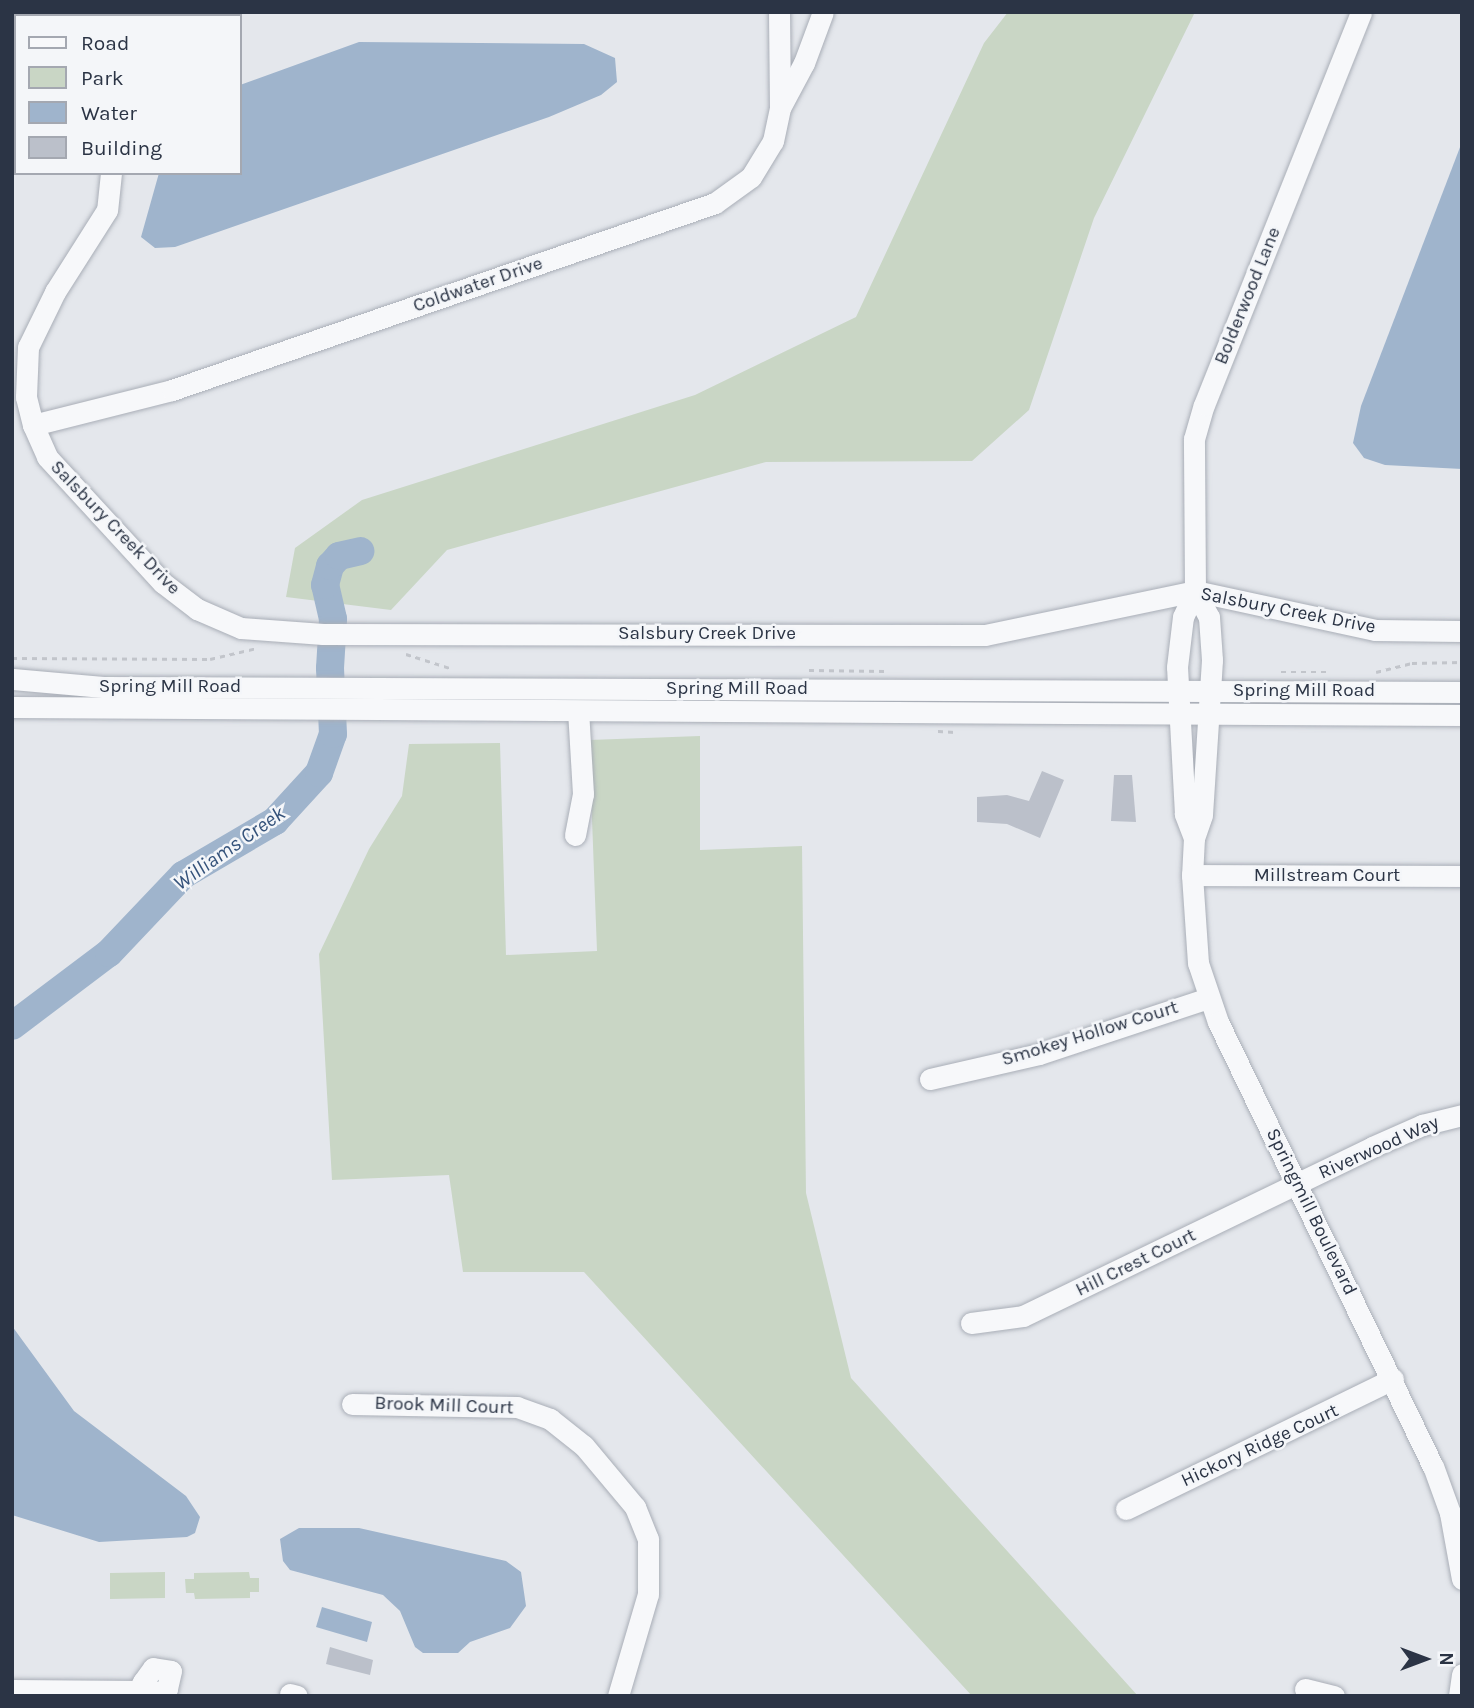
<!DOCTYPE html>
<html>
<head>
<meta charset="utf-8">
<style>
	body { margin:0 }
	#map { position:relative; width:1474px; height:1708px; overflow:hidden; background:#e4e7ec; font-family:Karla,sans-serif }
	div>[style] { position:absolute }
	.green>* { inset:0; background:#c9d6c5 }
	.water>* { inset:0; background:#9fb4cc }
	.river>* { height:28px; margin:-14px; padding:0 14px; transform-origin:14px; border-radius:14px; background:#9fb4cc }
	.building>* { inset:0; background:#bbc0ca }
	.path>* { height:2.5px; margin-top:-1.25px; transform-origin:0; background:repeating-linear-gradient(90deg,#c2c5cb 0 5px,transparent 0 10px) }
	.roads { filter:drop-shadow(0 0 2px #a9aeb7) drop-shadow(0 0 2px #a9aeb7) }
	.minor>* { height:21px; margin:-10.5px; padding:0 10.5px; transform-origin:10.5px; border-radius:10.5px; background:#f7f8fa }
	span { translate:-50% -50%; white-space:nowrap; text-align:center; line-height:1.15; -webkit-text-stroke:5px #f4f6f9; paint-order:stroke }
	.street-label { font-size:19px; color:#2b3445 }
	.water-label { font-size:21px; color:#34527a; font-style:italic }
	.frame { position:absolute; inset:0; border:14px solid #2b3445; pointer-events:none }
	.legend { position:absolute; left:14px; top:14px; width:228px; height:161px; box-sizing:border-box; background:#f4f6f9; border:2px solid #a4a8b1; margin:0; padding:9px 12px; list-style:none; font-size:21px; color:#2b3445 }
	.legend li { display:flex; align-items:center; gap:14px; height:35px }
	.legend b { width:35px; border:2px solid #a4a8b1 }
	.north { position:absolute; left:1390px; top:1624px; width:70px; height:70px; -webkit-text-stroke:5px #f4f6f9; paint-order:stroke; rotate:90deg; font-size:19px; font-weight:700; line-height:28px; text-align:center; color:#2b3445 }
	.north::after { content:''; display:block; margin:auto; width:24px; height:32px; background:#2b3445; clip-path:polygon(50% 0,100% 100%,50% 72%,0 100%) }
</style>
</head>
<body>
<div id="map">
	<div class="green">
		<div style="clip-path:polygon(1008px 12px,1195px 12px,1094px 218px,1029px 410px,972px 461px,766px 462px,447px 550px,391px 610px,286px 597px,295px 548px,362px 500px,695px 395px,856px 317px,984px 43px)"></div>
		<div style="clip-path:polygon(700px 736px,700px 850px,802px 846px,806px 1193px,851px 1378px,1138px 1696px,972px 1696px,584px 1272px,463px 1272px,449px 1175px,332px 1180px,319px 954px,369px 849px,402px 796px,409px 744px,500px 743px,506px 955px,597px 951px,589px 740px)"></div>
		<div style="clip-path:polygon(165px 1572px,165px 1598px,110px 1599px,110px 1573px)"></div>
		<div style="clip-path:polygon(249px 1572px,250px 1578px,259px 1578px,259px 1592px,250px 1592px,250px 1598px,195px 1599px,194px 1593px,186px 1593px,185px 1579px,194px 1579px,194px 1573px)"></div>
	</div>
	<div class="water">
		<div style="clip-path:polygon(359px 42px,584px 44px,615px 58px,617px 82px,601px 95px,549px 117px,175px 247px,155px 248px,141px 237px,159px 173px,240px 173px,240px 85px)"></div>
		<div style="clip-path:polygon(1462px 142px,1462px 469px,1385px 465px,1364px 458px,1353px 443px,1361px 406px)"></div>
		<div style="clip-path:polygon(12px 1326px,74px 1411px,186px 1496px,200px 1517px,195px 1533px,187px 1537px,99px 1542px,12px 1515px)"></div>
		<div style="clip-path:polygon(299px 1528px,359px 1528px,506px 1561px,521px 1572px,526px 1606px,510px 1628px,470px 1642px,458px 1653px,423px 1653px,415px 1647px,400px 1611px,383px 1595px,290px 1570px,283px 1561px,280px 1539px)"></div>
		<div style="clip-path:polygon(322px 1607px,372px 1622px,367px 1642px,316px 1627px)"></div>
	</div>
	<div class="river">
		<div style="left:12px;top:1026px;width:121px;rotate:-37deg"></div>
		<div style="left:109px;top:953px;width:108px;rotate:-46.5deg"></div>
		<div style="left:183px;top:875px;width:107px;rotate:-30.4deg"></div>
		<div style="left:275px;top:821px;width:65px;rotate:-47.5deg"></div>
		<div style="left:319px;top:773px;width:41px;rotate:-70.3deg"></div>
		<div style="left:333px;top:734px;width:66px;rotate:-92.6deg"></div>
		<div style="left:330px;top:668px;width:49px;rotate:-86.5deg"></div>
		<div style="left:333px;top:619px;width:35px;rotate:-103deg"></div>
		<div style="left:325px;top:585px;width:20px;rotate:-75deg"></div>
		<div style="left:330px;top:566px;width:13px;rotate:-48deg"></div>
		<div style="left:339px;top:556px;width:22px;rotate:-13deg"></div>
	</div>
	<div class="building">
		<div style="clip-path:polygon(1042px 771px,1064px 780px,1040px 838px,1007px 824px,977px 822px,977px 797px,1007px 795px,1029px 801px)"></div>
		<div style="clip-path:polygon(1114px 775px,1132px 775px,1136px 822px,1111px 821px)"></div>
		<div style="clip-path:polygon(330px 1647px,373px 1660px,370px 1675px,326px 1664px)"></div>
	</div>
	<div class="path">
		<div style="left:406px;top:654px;width:49px;rotate:17.7deg"></div>
		<div style="left:12px;top:658px;width:198px;rotate:0.3deg"></div>
		<div style="left:210px;top:659px;width:48px;rotate:-13.2deg"></div>
		<div style="left:809px;top:670px;width:77px;rotate:0.7deg"></div>
		<div style="left:1281px;top:672px;width:46px"></div>
		<div style="left:1376px;top:672px;width:37px;rotate:-14deg"></div>
		<div style="left:1412px;top:663px;width:50px;rotate:-1.1deg"></div>
		<div style="left:938px;top:731px;width:17px;rotate:3deg"></div>
	</div>
	<div class="roads">
		<div class="minor">
			<div style="left:115px;top:16px;width:4px;rotate:-90deg"></div>
			<div style="left:12px;top:101px;width:4px"></div>
			<div style="left:781px;top:106px;width:49px;rotate:-61.9deg"></div>
			<div style="left:804px;top:63px;width:54px;rotate:-69.6deg"></div>
			<div style="left:111px;top:173px;width:37px;rotate:96deg"></div>
			<div style="left:107px;top:210px;width:97px;rotate:122.4deg"></div>
			<div style="left:55px;top:292px;width:61px;rotate:116.1deg"></div>
			<div style="left:28px;top:347px;width:50px;rotate:92.3deg"></div>
			<div style="left:26px;top:397px;width:29px;rotate:76deg"></div>
			<div style="left:33px;top:425px;width:35px;rotate:66deg"></div>
			<div style="left:47px;top:457px;width:171px;rotate:47.4deg"></div>
			<div style="left:163px;top:583px;width:43px;rotate:37.4deg"></div>
			<div style="left:197px;top:609px;width:48px;rotate:23.4deg"></div>
			<div style="left:241px;top:628px;width:82px;rotate:4.2deg"></div>
			<div style="left:323px;top:634px;width:662px;rotate:0.09deg"></div>
			<div style="left:985px;top:635px;width:215px;rotate:-11.8deg"></div>
			<div style="left:1195px;top:591px;width:184px;rotate:12.2deg"></div>
			<div style="left:1375px;top:630px;width:87px;rotate:0.7deg"></div>
			<div style="left:33px;top:425px;width:143px;rotate:-14.1deg"></div>
			<div style="left:172px;top:390px;width:574px;rotate:-19deg"></div>
			<div style="left:715px;top:203px;width:44px;rotate:-35.8deg"></div>
			<div style="left:751px;top:177px;width:42px;rotate:-58.6deg"></div>
			<div style="left:773px;top:141px;width:35px;rotate:-78deg"></div>
			<div style="left:780px;top:107px;width:95px;rotate:-90.6deg"></div>
			<div style="left:1195px;top:591px;width:30px;rotate:62deg"></div>
			<div style="left:1209px;top:617px;width:43px;rotate:86deg"></div>
			<div style="left:1212px;top:660px;width:155px;rotate:93.7deg"></div>
			<div style="left:1202px;top:815px;width:24px;rotate:109deg"></div>
			<div style="left:1194px;top:838px;width:37px;rotate:93deg"></div>
			<div style="left:1192px;top:875px;width:88px;rotate:86.1deg"></div>
			<div style="left:1198px;top:963px;width:62px;rotate:71.3deg"></div>
			<div style="left:1218px;top:1022px;width:493px;rotate:64.2deg"></div>
			<div style="left:1433px;top:1466px;width:50px;rotate:70.1deg"></div>
			<div style="left:1450px;top:1513px;width:67px;rotate:79.7deg"></div>
			<div style="left:12px;top:679px;width:92px;rotate:5deg"></div>
			<div style="left:104px;top:687px;width:1358px;rotate:0.21deg"></div>
			<div style="left:12px;top:707px;width:1450px;rotate:0.32deg"></div>
			<div style="left:575px;top:835px;width:42px;rotate:-79deg"></div>
			<div style="left:583px;top:794px;width:83px;rotate:-93.4deg"></div>
			<div style="left:1194px;top:838px;width:26px;rotate:-111deg"></div>
			<div style="left:1185px;top:814px;width:147px;rotate:-93.1deg"></div>
			<div style="left:1177px;top:667px;width:50px;rotate:-83.2deg"></div>
			<div style="left:1183px;top:617px;width:29px;rotate:-65deg"></div>
			<div style="left:1195px;top:591px;width:152px;rotate:-90.4deg"></div>
			<div style="left:1194px;top:439px;width:35px;rotate:-74deg"></div>
			<div style="left:1204px;top:405px;width:423px;rotate:-68.2deg"></div>
			<div style="left:1192px;top:875px;width:270px;rotate:0.2deg"></div>
			<div style="left:930px;top:1079px;width:112px;rotate:-12.9deg"></div>
			<div style="left:1039px;top:1054px;width:178px;rotate:-18.3deg"></div>
			<div style="left:971px;top:1323px;width:52px;rotate:-7.7deg"></div>
			<div style="left:1023px;top:1316px;width:388px;rotate:-25.8deg"></div>
			<div style="left:1372px;top:1147px;width:55px;rotate:-23.7deg"></div>
			<div style="left:1422px;top:1125px;width:41px;rotate:-14deg"></div>
			<div style="left:352px;top:1404px;width:165px;rotate:1deg"></div>
			<div style="left:517px;top:1407px;width:35px;rotate:20deg"></div>
			<div style="left:550px;top:1419px;width:43px;rotate:38.5deg"></div>
			<div style="left:584px;top:1446px;width:80px;rotate:50.1deg"></div>
			<div style="left:635px;top:1507px;width:35px;rotate:68deg"></div>
			<div style="left:648px;top:1539px;width:55px;rotate:90deg"></div>
			<div style="left:648px;top:1594px;width:106px;rotate:106.4deg"></div>
			<div style="left:1126px;top:1509px;width:297px;rotate:-26deg"></div>
			<div style="left:1305px;top:1689px;width:30px;rotate:14deg"></div>
			<div style="left:12px;top:1690px;width:126px;rotate:0.5deg"></div>
			<div style="left:138px;top:1691px;width:10px;rotate:-61deg"></div>
			<div style="left:143px;top:1682px;width:17px;rotate:-54deg"></div>
			<div style="left:153px;top:1668px;width:18px;rotate:9deg"></div>
			<div style="left:171px;top:1671px;width:18px;rotate:103deg"></div>
			<div style="left:167px;top:1689px;width:13px;rotate:157deg"></div>
			<div style="left:155px;top:1694px;width:17px;rotate:-135deg"></div>
			<div style="left:290px;top:1694px;width:7px;rotate:16deg"></div>
			<div style="left:1459px;top:1696px;width:22px;rotate:-82deg"></div>
		</div>
	</div>
	<div class="street-label">
		<span style="left:478px;top:285px;rotate:-19deg">Coldwater Drive</span>
		<span style="left:1248px;top:296px;rotate:-68deg">Bolderwood Lane</span>
		<span style="left:115px;top:528px;rotate:46deg">Salsbury Creek Drive</span>
		<span style="left:1288px;top:611px;rotate:11deg">Salsbury Creek Drive</span>
		<span style="left:707px;top:634px">Salsbury Creek Drive</span>
		<span style="left:170px;top:687px">Spring Mill Road</span>
		<span style="left:737px;top:689px">Spring Mill Road</span>
		<span style="left:1304px;top:691px">Spring Mill Road</span>
		<span style="left:1327px;top:876px">Millstream Court</span>
		<span style="left:1090px;top:1034px;rotate:-17deg">Smokey Hollow Court</span>
		<span style="left:1379px;top:1148px;rotate:-24deg">Riverwood Way</span>
		<span style="left:1311px;top:1212px;rotate:64deg">Springmill Boulevard</span>
		<span style="left:1136px;top:1263px;rotate:-26deg">Hill Crest Court</span>
		<span style="left:444px;top:1406px;rotate:2deg">Brook Mill Court</span>
		<span style="left:1260px;top:1446px;rotate:-25deg">Hickory Ridge Court</span>
	</div>
	<div class="water-label">
		<span style="left:229px;top:848px;rotate:-35deg">Williams Creek</span>
	</div>
	<div class="frame"></div>
	<ul class="legend">
	<li><b style="height:9px;background:#f7f8fa"></b>Road</li>
	<li><b style="height:19px;background:#c9d6c5"></b>Park</li>
	<li><b style="height:19px;background:#9fb4cc"></b>Water</li>
	<li><b style="height:19px;background:#bbc0ca"></b>Building</li>
	</ul>
	<div class="north">N</div>
</div>
</body>
</html>
